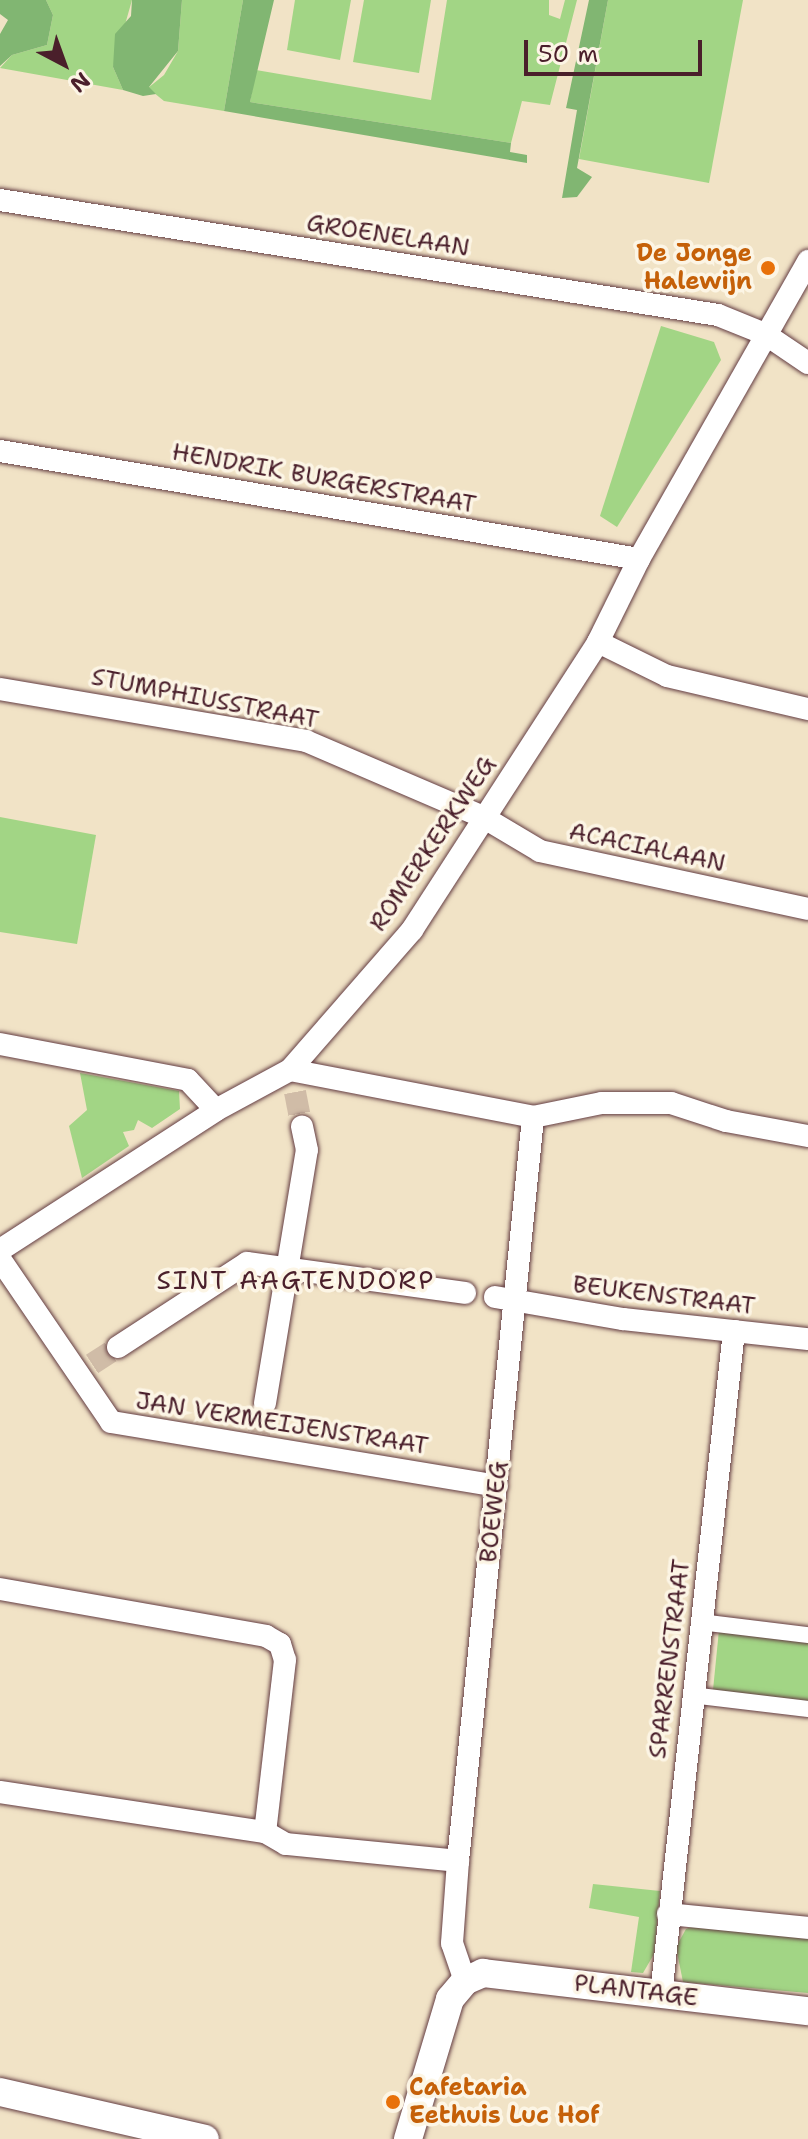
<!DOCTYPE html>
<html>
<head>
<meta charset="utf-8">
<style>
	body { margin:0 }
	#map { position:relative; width:808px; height:2139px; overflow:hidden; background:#f1e3c6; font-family:"Shantell Sans",sans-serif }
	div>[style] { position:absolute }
	.green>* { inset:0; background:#a2d585 }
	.forest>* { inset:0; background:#81b672 }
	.minor-tunnel>* { height:22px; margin-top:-11px; transform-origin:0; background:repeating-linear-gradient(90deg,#d0bca7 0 22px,transparent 0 33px) }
	.roads { filter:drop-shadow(0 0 2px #633c42) drop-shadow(0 0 2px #633c42) }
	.pedestrian>* { height:16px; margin:-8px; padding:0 8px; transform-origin:8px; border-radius:8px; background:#fff }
	.minor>* { height:22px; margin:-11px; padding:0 11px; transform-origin:11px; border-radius:11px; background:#fff }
	.tertiary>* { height:28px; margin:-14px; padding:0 14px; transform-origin:14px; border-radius:14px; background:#fff }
	.dots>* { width:22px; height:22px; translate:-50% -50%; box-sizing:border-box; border:4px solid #fcf5e5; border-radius:50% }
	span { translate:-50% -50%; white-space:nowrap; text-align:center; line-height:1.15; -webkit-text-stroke:7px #fcf5e5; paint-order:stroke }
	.street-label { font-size:24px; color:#4a1f2b }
	.food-label { font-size:24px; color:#c56008; font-weight:700 }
	.right { translate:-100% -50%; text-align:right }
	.left { translate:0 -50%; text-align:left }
	.neighbourhood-label { font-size:26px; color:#4a1f2b; letter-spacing:2px }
	.north { position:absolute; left:24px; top:24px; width:80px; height:80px; -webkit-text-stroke:6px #fcf5e5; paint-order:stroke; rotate:139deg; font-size:22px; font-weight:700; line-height:32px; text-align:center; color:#4a1f2b }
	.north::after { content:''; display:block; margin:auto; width:28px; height:36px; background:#4a1f2b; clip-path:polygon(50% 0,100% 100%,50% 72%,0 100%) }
	.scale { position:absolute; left:524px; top:40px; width:178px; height:36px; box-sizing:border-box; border:4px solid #4a1f2b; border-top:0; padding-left:10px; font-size:24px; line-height:28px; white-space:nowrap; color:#4a1f2b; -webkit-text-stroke:6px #fcf5e5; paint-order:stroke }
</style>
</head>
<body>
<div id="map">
	<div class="green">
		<div style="clip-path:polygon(46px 0,132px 0,113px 67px,123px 90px,0 68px,12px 55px,47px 45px,53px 15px)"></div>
		<div style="clip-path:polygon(182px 0,243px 0,224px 111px,164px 101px,148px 88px,164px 75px,178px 51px)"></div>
		<div style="clip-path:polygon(295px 0,351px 0,340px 60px,287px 50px)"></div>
		<div style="clip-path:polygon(364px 0,431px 0,419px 73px,353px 62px)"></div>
		<div style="clip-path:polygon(447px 0,549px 0,549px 15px,560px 19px,565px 0,577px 0,550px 105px,522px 101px,511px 143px,250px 102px,256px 70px,431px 100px)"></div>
		<div style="clip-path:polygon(608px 0,743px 0,709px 183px,579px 159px)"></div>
		<div style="clip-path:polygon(661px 326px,714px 342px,721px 360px,617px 527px,600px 516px)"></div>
		<div style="clip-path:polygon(0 817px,96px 835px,77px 944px,0 932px)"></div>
		<div style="clip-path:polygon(80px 1073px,179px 1091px,180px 1109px,152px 1128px,138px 1120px,134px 1130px,123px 1132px,129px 1146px,82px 1178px,69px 1126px,87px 1110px)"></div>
		<div style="clip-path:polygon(719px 1630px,808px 1640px,808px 1702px,713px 1690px)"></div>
		<div style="clip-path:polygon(593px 1884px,660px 1891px,654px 1954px,643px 1973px,631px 1972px,639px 1917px,589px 1908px)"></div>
		<div style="clip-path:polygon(696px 1925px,808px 1938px,808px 1993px,683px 1982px,676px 1947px,686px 1929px)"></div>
	</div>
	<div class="forest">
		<div style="clip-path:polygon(0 0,46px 0,53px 15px,47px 45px,12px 55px,0 66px,0 34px,8px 20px,0 14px)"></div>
		<div style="clip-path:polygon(132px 0,182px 0,178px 51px,149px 87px,156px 94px,143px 96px,123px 90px,113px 67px,115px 34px,131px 16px)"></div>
		<div style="clip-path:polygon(243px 0,274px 0,250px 102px,511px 143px,510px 152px,527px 155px,527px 163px,224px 111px)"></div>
		<div style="clip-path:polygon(589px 0,608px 0,577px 168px,592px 177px,577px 197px,562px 198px,577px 110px,566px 108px)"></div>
	</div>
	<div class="minor-tunnel">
		<div style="left:295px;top:1092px;width:36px;rotate:79deg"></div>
		<div style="left:92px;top:1364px;width:31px;rotate:-33deg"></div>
		<div style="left:259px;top:1433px;width:31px;rotate:-79deg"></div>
	</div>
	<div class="roads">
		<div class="pedestrian">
			<div style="left:700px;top:1622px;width:109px;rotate:6.9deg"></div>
			<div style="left:691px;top:1695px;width:118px;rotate:6.8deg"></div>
		</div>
		<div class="minor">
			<div style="left:0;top:200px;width:727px;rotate:9.1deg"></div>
			<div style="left:718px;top:315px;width:51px;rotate:22deg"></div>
			<div style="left:765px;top:334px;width:52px;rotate:34deg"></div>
			<div style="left:0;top:451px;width:648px;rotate:9.59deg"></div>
			<div style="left:598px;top:642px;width:77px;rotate:26.2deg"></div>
			<div style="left:667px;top:676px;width:145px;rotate:13.2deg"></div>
			<div style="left:0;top:689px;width:310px;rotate:9.6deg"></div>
			<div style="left:306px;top:741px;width:193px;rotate:23.2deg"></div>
			<div style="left:483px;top:817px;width:66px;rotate:30.8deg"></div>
			<div style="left:540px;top:851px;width:274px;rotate:12.2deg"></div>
			<div style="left:0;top:1044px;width:191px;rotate:10.8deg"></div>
			<div style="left:188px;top:1080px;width:41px;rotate:47deg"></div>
			<div style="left:290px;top:1070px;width:248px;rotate:10.9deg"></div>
			<div style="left:533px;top:1117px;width:70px;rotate:-11.5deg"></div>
			<div style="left:602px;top:1103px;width:69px"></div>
			<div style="left:671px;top:1103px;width:58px;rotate:18.1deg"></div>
			<div style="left:726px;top:1121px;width:83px;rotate:10.4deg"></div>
			<div style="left:0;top:1250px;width:257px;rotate:-32.9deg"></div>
			<div style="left:216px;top:1110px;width:84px;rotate:-28.4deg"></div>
			<div style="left:290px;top:1070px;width:186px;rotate:-48.9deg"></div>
			<div style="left:412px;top:930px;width:343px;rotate:-57.1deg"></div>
			<div style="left:598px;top:642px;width:93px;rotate:-63.7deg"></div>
			<div style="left:639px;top:559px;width:343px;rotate:-60.4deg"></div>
			<div style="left:0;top:1259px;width:197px;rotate:55.7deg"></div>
			<div style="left:111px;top:1422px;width:391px;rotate:9.4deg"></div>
			<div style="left:495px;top:1297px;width:130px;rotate:9.8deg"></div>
			<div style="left:623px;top:1319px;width:186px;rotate:6.2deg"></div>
			<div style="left:118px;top:1347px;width:154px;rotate:-33.1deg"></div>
			<div style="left:247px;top:1263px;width:220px;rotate:7.8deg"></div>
			<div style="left:265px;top:1403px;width:256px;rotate:-80.6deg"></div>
			<div style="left:307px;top:1150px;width:24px;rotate:-102deg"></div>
			<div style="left:0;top:1589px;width:270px;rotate:10deg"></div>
			<div style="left:266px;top:1636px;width:16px;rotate:30deg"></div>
			<div style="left:280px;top:1644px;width:17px;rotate:73deg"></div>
			<div style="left:285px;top:1660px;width:173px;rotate:96.6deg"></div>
			<div style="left:0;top:1792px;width:268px;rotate:8.6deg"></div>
			<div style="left:265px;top:1832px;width:24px;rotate:30deg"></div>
			<div style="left:286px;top:1844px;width:173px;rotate:5.6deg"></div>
			<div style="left:668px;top:1914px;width:141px;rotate:5.7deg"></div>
			<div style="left:465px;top:1981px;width:40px;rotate:-108.9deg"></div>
			<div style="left:452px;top:1943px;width:82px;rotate:-85.8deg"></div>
			<div style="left:458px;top:1861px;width:748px;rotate:-84.24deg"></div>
			<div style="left:661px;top:1995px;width:668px;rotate:-83.73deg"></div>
		</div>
		<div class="tertiary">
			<div style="left:0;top:2092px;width:210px;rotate:12.9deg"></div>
			<div style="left:408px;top:2139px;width:146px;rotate:-73.3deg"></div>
			<div style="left:450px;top:1999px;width:23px;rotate:-50deg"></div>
			<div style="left:465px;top:1981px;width:20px;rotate:-24deg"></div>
			<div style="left:483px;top:1973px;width:327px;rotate:6.7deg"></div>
		</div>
	</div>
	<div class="dots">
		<div style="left:768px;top:268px;background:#e8710a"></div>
		<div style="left:393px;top:2102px;background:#e8710a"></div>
	</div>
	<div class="street-label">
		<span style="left:388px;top:236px;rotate:9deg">GROENELAAN</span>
		<span style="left:324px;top:479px;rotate:10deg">HENDRIK BURGERSTRAAT</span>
		<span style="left:205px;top:699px;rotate:11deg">STUMPHIUSSTRAAT</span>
		<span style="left:433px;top:844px;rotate:-56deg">ROMERKERKWEG</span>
		<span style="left:647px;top:848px;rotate:12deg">ACACIALAAN</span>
		<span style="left:664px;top:1296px;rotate:7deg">BEUKENSTRAAT</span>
		<span style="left:282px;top:1424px;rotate:9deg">JAN VERMEIJENSTRAAT</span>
		<span style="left:494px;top:1512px;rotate:-84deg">BOEWEG</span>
		<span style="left:670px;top:1659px;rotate:-83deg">SPARRENSTRAAT</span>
		<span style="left:636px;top:1991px;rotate:7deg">PLANTAGE</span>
	</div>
	<div class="food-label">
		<span class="right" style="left:752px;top:268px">De Jonge<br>Halewijn</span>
		<span class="left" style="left:409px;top:2102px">Cafetaria<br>Eethuis Luc Hof</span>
	</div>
	<div class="neighbourhood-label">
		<span style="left:296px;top:1280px">SINT AAGTENDORP</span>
	</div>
	<div class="north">N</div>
	<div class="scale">50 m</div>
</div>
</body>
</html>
